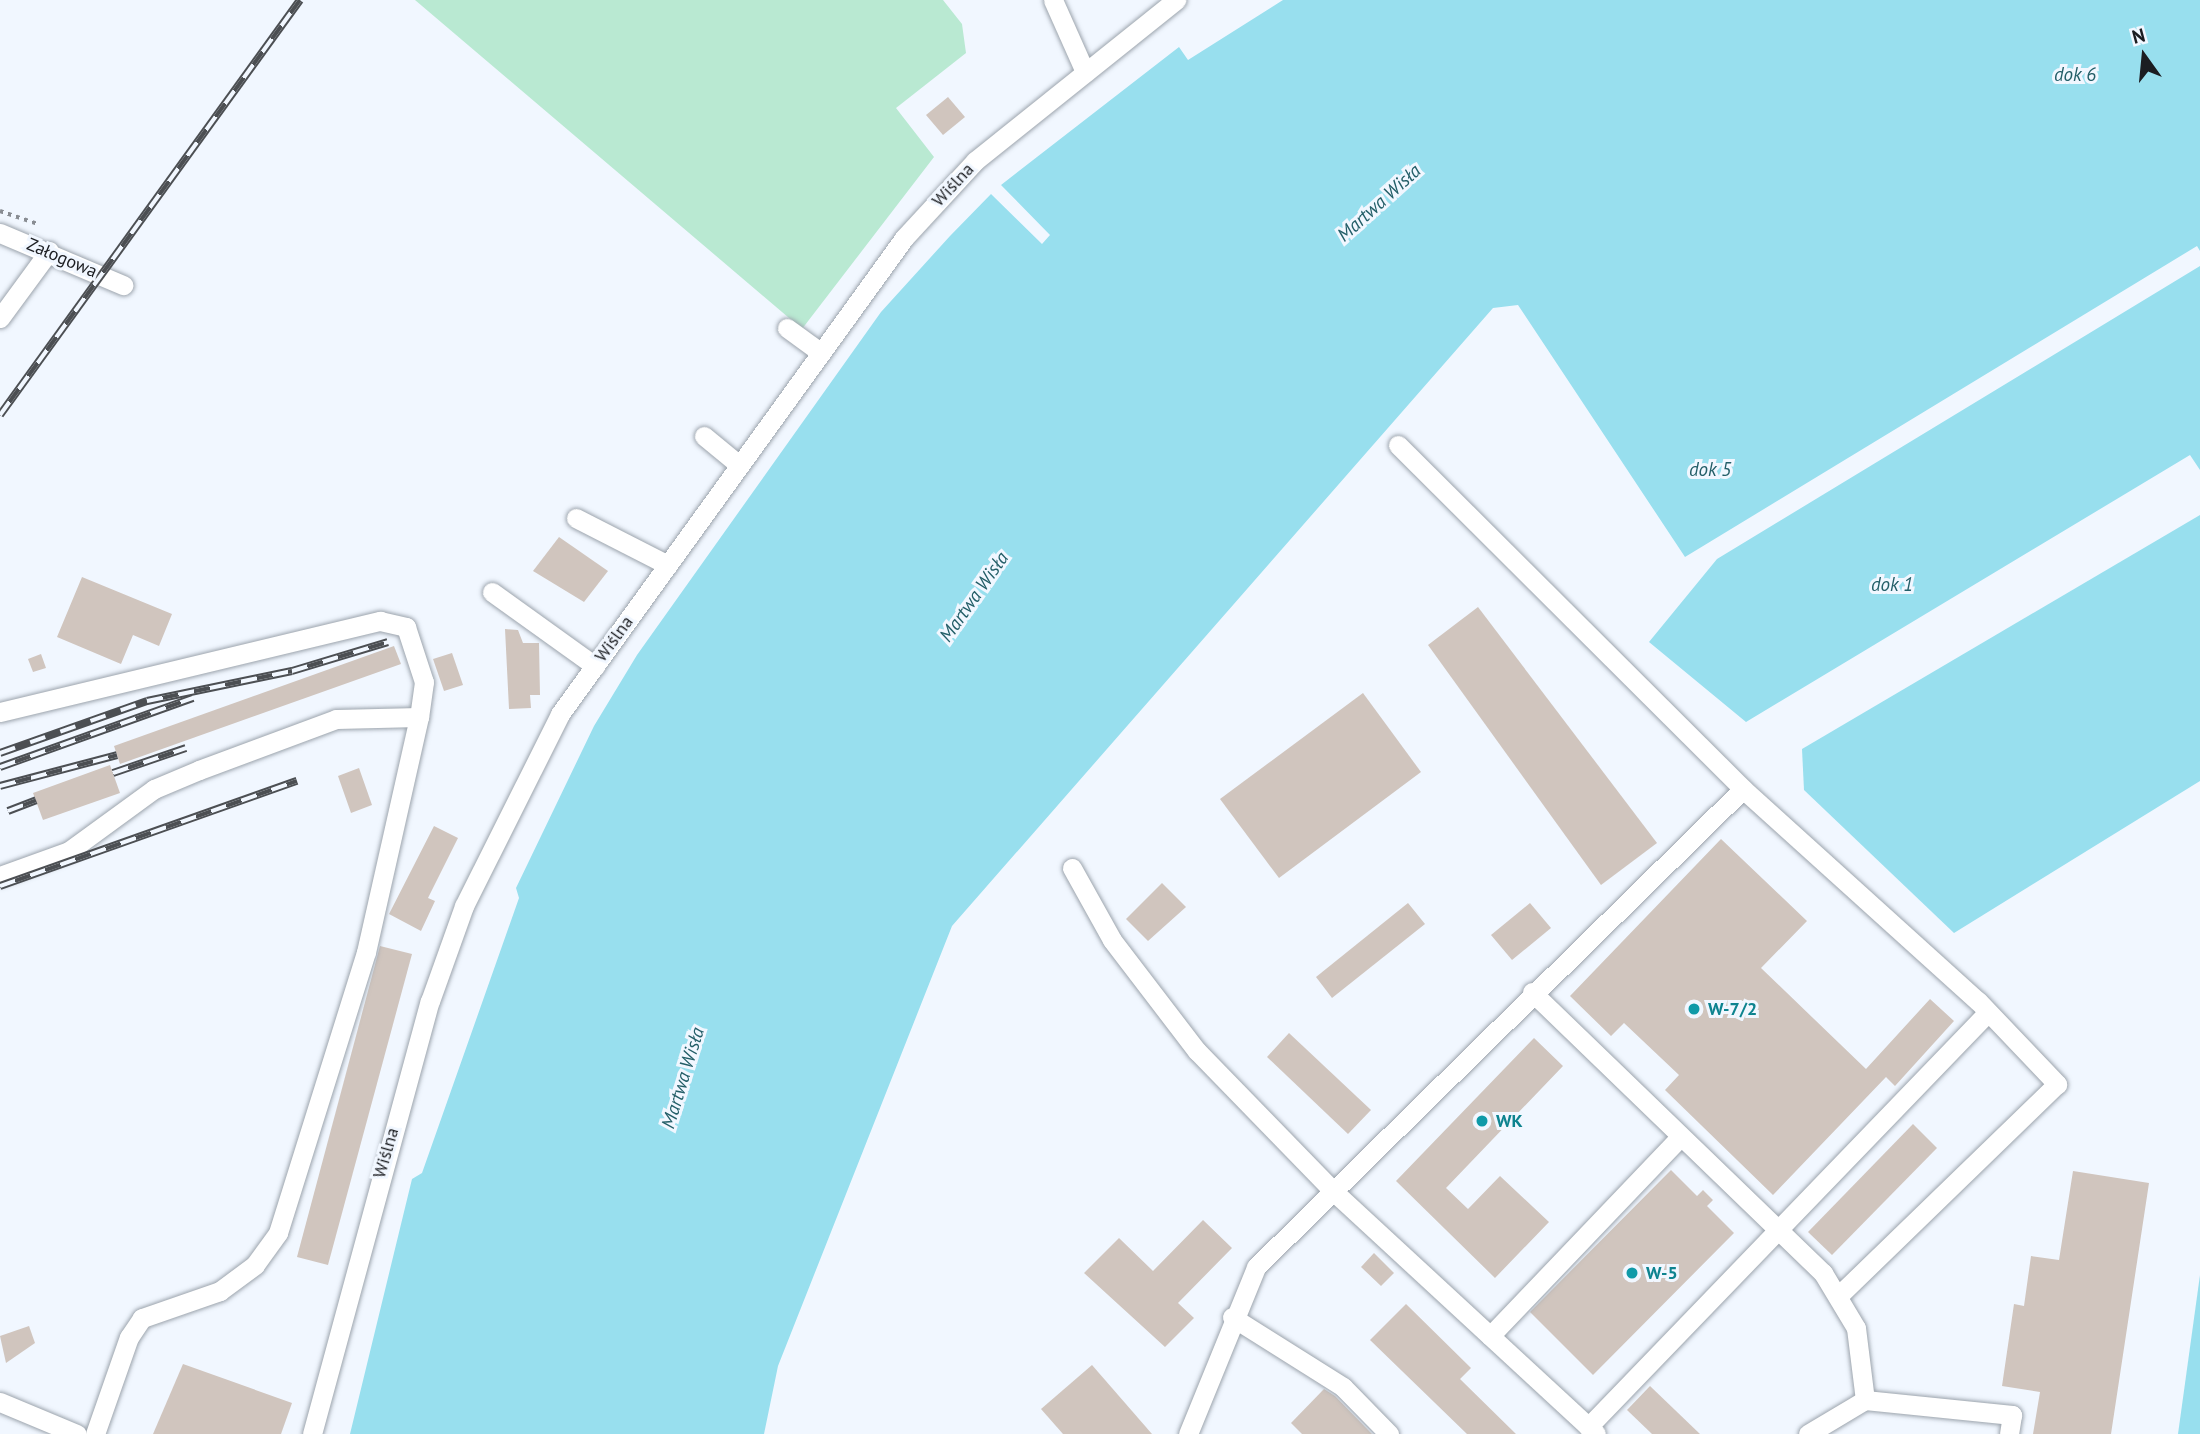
<!DOCTYPE html>
<html>
<head>
<meta charset="utf-8">
<style>
	body { margin:0 }
	#map { position:relative; width:2200px; height:1434px; overflow:hidden; background:#f1f7ff; font-family:"PT Sans",sans-serif }
	div>[style] { position:absolute }
	.green>* { inset:0; background:#b9e9d2 }
	.water>* { inset:0; background:#98dfee }
	.building>* { inset:0; background:#d0c5be }
	.path>* { height:3.5px; margin-top:-1.75px; transform-origin:0; background:repeating-linear-gradient(90deg,#898d93 0 3.5px,transparent 0 8.5px) }
	.roads { filter:drop-shadow(0 0 2px #9ca4ad) drop-shadow(0 0 2px #9ca4ad) }
	.minor>* { height:19px; margin:-9.5px; padding:0 9.5px; transform-origin:9.5px; border-radius:9.5px; background:#fff }
	.rail>* { height:8px; margin-top:-4px; transform-origin:0; background:repeating-linear-gradient(90deg,#f1f7ff 0 16px,#4c4f53 0 32px); box-sizing:border-box; border-block:2px solid #4c4f53 }
	.dots>* { width:19px; height:19px; translate:-50% -50%; box-sizing:border-box; border:4px solid #f1f7ff; border-radius:50% }
	span { translate:-50% -50%; white-space:nowrap; text-align:center; line-height:1.15; -webkit-text-stroke:6px #f1f7ff; paint-order:stroke }
	.street-label { font-size:18px; color:#1b1d21 }
	.culture-label { font-size:18px; color:#0d838f; font-weight:700 }
	.left { translate:0 -50%; text-align:left }
	.water-label { font-size:19px; color:#235e68; font-style:italic }
	.north { position:absolute; left:2109px; top:21px; width:70px; height:70px; -webkit-text-stroke:5px #f1f7ff; paint-order:stroke; rotate:345deg; font-size:19px; font-weight:700; line-height:28px; text-align:center; color:#1b1d21 }
	.north::after { content:''; display:block; margin:auto; width:24px; height:32px; background:#1b1d21; clip-path:polygon(50% 0,100% 100%,50% 72%,0 100%) }
</style>
</head>
<body>
<div id="map">
	<div class="green">
		<div style="clip-path:polygon(415px 0,943px 0,962px 24px,966px 53px,896px 108px,934px 157px,802px 329px)"></div>
	</div>
	<div class="water">
		<div style="clip-path:polygon(1283px 0,2200px 0,2200px 251px,2197px 246px,1685px 557px,1518px 305px,1493px 308px,952px 926px,778px 1366px,764px 1434px,350px 1434px,412px 1179px,422px 1173px,519px 898px,516px 888px,594px 726px,637px 655px,881px 312px,950px 236px,991px 194px,1042px 244px,1050px 235px,1001px 185px,1179px 47px,1188px 60px)"></div>
		<div style="clip-path:polygon(2200px 266px,2200px 470px,2190px 455px,1746px 722px,1649px 642px,1717px 559px)"></div>
		<div style="clip-path:polygon(2200px 515px,2200px 781px,1954px 933px,1804px 790px,1802px 749px)"></div>
		<div style="clip-path:polygon(2200px 1275px,2200px 1434px,2178px 1434px)"></div>
	</div>
	<div class="building">
		<div style="clip-path:polygon(948px 97px,965px 117px,943px 135px,926px 115px)"></div>
		<div style="clip-path:polygon(559px 537px,608px 571px,584px 602px,533px 571px)"></div>
		<div style="clip-path:polygon(82px 577px,172px 614px,159px 646px,133px 635px,121px 664px,57px 637px)"></div>
		<div style="clip-path:polygon(1478px 607px,1657px 843px,1601px 885px,1428px 645px)"></div>
		<div style="clip-path:polygon(505px 629px,518px 630px,523px 643px,539px 643px,540px 695px,530px 695px,531px 708px,509px 709px)"></div>
		<div style="clip-path:polygon(394px 646px,401px 664px,120px 764px,114px 746px)"></div>
		<div style="clip-path:polygon(452px 653px,463px 685px,444px 691px,433px 659px)"></div>
		<div style="clip-path:polygon(41px 654px,46px 668px,33px 672px,28px 659px)"></div>
		<div style="clip-path:polygon(1363px 693px,1421px 772px,1279px 878px,1220px 799px)"></div>
		<div style="clip-path:polygon(110px 765px,120px 793px,43px 820px,33px 793px)"></div>
		<div style="clip-path:polygon(359px 768px,372px 805px,351px 813px,338px 776px)"></div>
		<div style="clip-path:polygon(434px 826px,458px 838px,428px 898px,435px 901px,421px 931px,389px 914px)"></div>
		<div style="clip-path:polygon(1721px 839px,1807px 921px,1761px 968px,1866px 1069px,1930px 999px,1954px 1021px,1895px 1086px,1886px 1077px,1773px 1195px,1665px 1090px,1679px 1075px,1624px 1023px,1611px 1036px,1570px 996px)"></div>
		<div style="clip-path:polygon(1162px 883px,1186px 907px,1148px 941px,1126px 919px)"></div>
		<div style="clip-path:polygon(1408px 903px,1425px 924px,1332px 998px,1316px 977px)"></div>
		<div style="clip-path:polygon(1530px 903px,1551px 928px,1512px 960px,1491px 935px)"></div>
		<div style="clip-path:polygon(380px 946px,412px 954px,328px 1265px,297px 1257px)"></div>
		<div style="clip-path:polygon(1289px 1033px,1371px 1110px,1348px 1134px,1267px 1057px)"></div>
		<div style="clip-path:polygon(1534px 1038px,1563px 1066px,1446px 1188px,1468px 1209px,1500px 1176px,1549px 1222px,1495px 1278px,1396px 1181px)"></div>
		<div style="clip-path:polygon(1913px 1124px,1937px 1148px,1832px 1255px,1808px 1232px)"></div>
		<div style="clip-path:polygon(1671px 1170px,1697px 1196px,1703px 1190px,1713px 1200px,1707px 1206px,1734px 1233px,1593px 1375px,1530px 1312px)"></div>
		<div style="clip-path:polygon(2073px 1171px,2149px 1183px,2111px 1434px,2033px 1434px,2040px 1392px,2002px 1386px,2014px 1304px,2024px 1306px,2031px 1256px,2059px 1260px)"></div>
		<div style="clip-path:polygon(1203px 1220px,1232px 1248px,1178px 1303px,1194px 1318px,1165px 1347px,1084px 1273px,1119px 1238px,1153px 1271px)"></div>
		<div style="clip-path:polygon(1374px 1253px,1394px 1273px,1381px 1286px,1361px 1267px)"></div>
		<div style="clip-path:polygon(1406px 1304px,1471px 1368px,1460px 1379px,1516px 1434px,1467px 1434px,1370px 1340px)"></div>
		<div style="clip-path:polygon(29px 1326px,35px 1343px,6px 1363px,0 1336px)"></div>
		<div style="clip-path:polygon(183px 1364px,292px 1403px,281px 1434px,153px 1434px)"></div>
		<div style="clip-path:polygon(1092px 1365px,1152px 1434px,1063px 1434px,1041px 1409px)"></div>
		<div style="clip-path:polygon(1650px 1386px,1700px 1434px,1652px 1434px,1627px 1410px)"></div>
		<div style="clip-path:polygon(1324px 1389px,1335px 1396px,1372px 1434px,1302px 1434px,1291px 1423px)"></div>
	</div>
	<div class="path">
		<div style="left:0;top:211px;width:39px;rotate:19deg"></div>
	</div>
	<div class="roads">
		<div class="minor">
			<div style="left:1053px;top:0;width:79px;rotate:66deg"></div>
			<div style="left:0;top:233px;width:134px;rotate:22.9deg"></div>
			<div style="left:0;top:318px;width:83px;rotate:-53.8deg"></div>
			<div style="left:787px;top:328px;width:39px;rotate:36deg"></div>
			<div style="left:704px;top:436px;width:44px;rotate:39.5deg"></div>
			<div style="left:1398px;top:445px;width:487px;rotate:44.9deg"></div>
			<div style="left:1743px;top:789px;width:316px;rotate:42.1deg"></div>
			<div style="left:1978px;top:1001px;width:115px;rotate:46.4deg"></div>
			<div style="left:2057px;top:1084px;width:302px;rotate:135.9deg"></div>
			<div style="left:576px;top:518px;width:103px;rotate:27.1deg"></div>
			<div style="left:492px;top:592px;width:127px;rotate:35.7deg"></div>
			<div style="left:0;top:712px;width:391px;rotate:-13.5deg"></div>
			<div style="left:380px;top:621px;width:27px;rotate:13deg"></div>
			<div style="left:406px;top:627px;width:58px;rotate:71.9deg"></div>
			<div style="left:424px;top:682px;width:35px;rotate:98deg"></div>
			<div style="left:1072px;top:868px;width:82px;rotate:60.9deg"></div>
			<div style="left:1112px;top:940px;width:140px;rotate:52.6deg"></div>
			<div style="left:1197px;top:1051px;width:194px;rotate:45.8deg"></div>
			<div style="left:1332px;top:1190px;width:359px;rotate:42.7deg"></div>
			<div style="left:0;top:876px;width:73px;rotate:-19.9deg"></div>
			<div style="left:69px;top:851px;width:105px;rotate:-36.1deg"></div>
			<div style="left:154px;top:789px;width:49px;rotate:-22.9deg"></div>
			<div style="left:199px;top:770px;width:146px;rotate:-20.4deg"></div>
			<div style="left:336px;top:719px;width:83px;rotate:-1.4deg"></div>
			<div style="left:419px;top:717px;width:241px;rotate:102.7deg"></div>
			<div style="left:366px;top:952px;width:294px;rotate:107.4deg"></div>
			<div style="left:278px;top:1233px;width:39px;rotate:126deg"></div>
			<div style="left:255px;top:1265px;width:44px;rotate:143.4deg"></div>
			<div style="left:220px;top:1291px;width:83px;rotate:160.9deg"></div>
			<div style="left:142px;top:1318px;width:23px;rotate:124deg"></div>
			<div style="left:129px;top:1337px;width:103px;rotate:109.3deg"></div>
			<div style="left:1532px;top:992px;width:405px;rotate:44deg"></div>
			<div style="left:1823px;top:1273px;width:64px;rotate:59deg"></div>
			<div style="left:1856px;top:1328px;width:73px;rotate:82.9deg"></div>
			<div style="left:1232px;top:1317px;width:131px;rotate:32.2deg"></div>
			<div style="left:1343px;top:1387px;width:66px;rotate:45.6deg"></div>
			<div style="left:1490px;top:1336px;width:275px;rotate:-46.3deg"></div>
			<div style="left:0;top:1402px;width:83px;rotate:22.6deg"></div>
			<div style="left:1588px;top:1427px;width:576px;rotate:-46.05deg"></div>
			<div style="left:312px;top:1434px;width:449px;rotate:-74.8deg"></div>
			<div style="left:430px;top:1001px;width:101px;rotate:-70.3deg"></div>
			<div style="left:464px;top:906px;width:215px;rotate:-63.4deg"></div>
			<div style="left:560px;top:714px;width:587px;rotate:-54.14deg"></div>
			<div style="left:904px;top:238px;width:105px;rotate:-47.3deg"></div>
			<div style="left:975px;top:161px;width:258px;rotate:-38.7deg"></div>
			<div style="left:1188px;top:1434px;width:180px;rotate:-67.8deg"></div>
			<div style="left:1256px;top:1267px;width:682px;rotate:-44.47deg"></div>
			<div style="left:1808px;top:1434px;width:66px;rotate:-30.8deg"></div>
			<div style="left:1865px;top:1400px;width:148px;rotate:5.8deg"></div>
			<div style="left:2012px;top:1415px;width:19px;rotate:99deg"></div>
		</div>
	</div>
	<div class="rail">
		<div style="left:0;top:415px;width:512px;rotate:-54.14deg"></div>
		<div style="left:0;top:753px;width:156px;rotate:-19.5deg"></div>
		<div style="left:147px;top:701px;width:148px;rotate:-11.7deg"></div>
		<div style="left:292px;top:671px;width:100px;rotate:-16.8deg"></div>
		<div style="left:0;top:767px;width:205px;rotate:-19.7deg"></div>
		<div style="left:113px;top:773px;width:77px;rotate:-18.9deg"></div>
		<div style="left:0;top:786px;width:121px;rotate:-14.8deg"></div>
		<div style="left:8px;top:811px;width:30px;rotate:-21deg"></div>
		<div style="left:0;top:886px;width:315px;rotate:-19.5deg"></div>
	</div>
	<div class="dots">
		<div style="left:1694px;top:1009px;background:#0f9aa8"></div>
		<div style="left:1482px;top:1121px;background:#0f9aa8"></div>
		<div style="left:1632px;top:1273px;background:#0f9aa8"></div>
	</div>
	<div class="street-label">
		<span style="left:953px;top:185px;rotate:-47deg">Wiślna</span>
		<span style="left:62px;top:258px;rotate:23deg">Załogowa</span>
		<span style="left:614px;top:639px;rotate:-54deg">Wiślna</span>
		<span style="left:386px;top:1153px;rotate:-74deg">Wiślna</span>
	</div>
	<div class="culture-label">
		<span class="left" style="left:1708px;top:1009px">W-7/2</span>
		<span class="left" style="left:1496px;top:1121px">WK</span>
		<span class="left" style="left:1646px;top:1273px">W-5</span>
	</div>
	<div class="water-label">
		<span style="left:2075px;top:75px">dok 6</span>
		<span style="left:1379px;top:203px;rotate:-42deg">Martwa Wisła</span>
		<span style="left:1710px;top:470px">dok 5</span>
		<span style="left:1892px;top:585px">dok 1</span>
		<span style="left:974px;top:597px;rotate:-55deg">Martwa Wisła</span>
		<span style="left:683px;top:1078px;rotate:-73deg">Martwa Wisła</span>
	</div>
	<div class="north">N</div>
</div>
</body>
</html>
